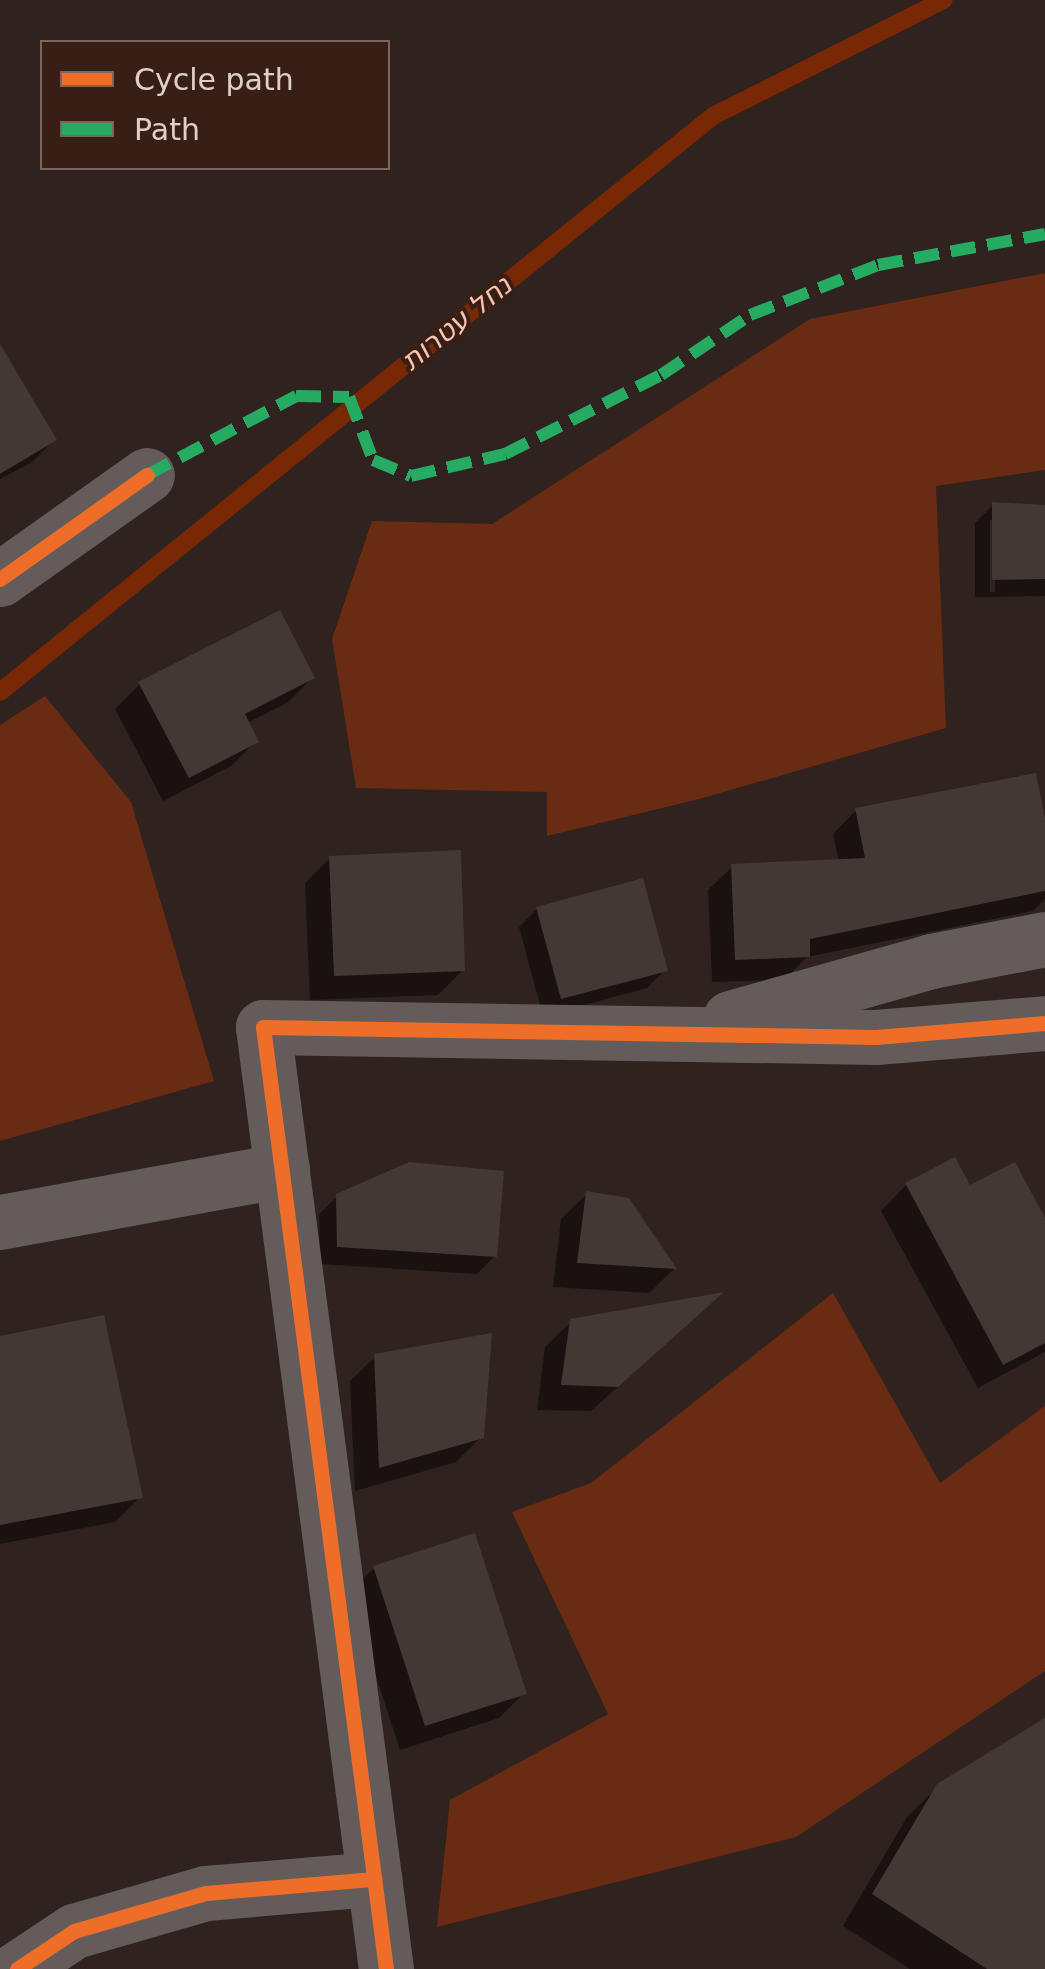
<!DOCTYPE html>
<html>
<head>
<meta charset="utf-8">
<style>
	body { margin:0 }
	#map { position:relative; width:1045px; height:1969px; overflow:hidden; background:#30221e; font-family:"DejaVu Sans","Noto Sans Hebrew",sans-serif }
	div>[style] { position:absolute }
	.green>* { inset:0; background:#6a2b13 }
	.shadow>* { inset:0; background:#0007 }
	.stream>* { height:18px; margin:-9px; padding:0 9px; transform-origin:9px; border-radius:9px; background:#792805 }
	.building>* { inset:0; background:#443834 }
	.minor>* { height:55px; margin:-27.5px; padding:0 27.5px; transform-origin:27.5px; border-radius:27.5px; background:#635c5a }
	.quiet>* { height:12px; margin-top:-6px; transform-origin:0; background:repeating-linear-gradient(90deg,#26ab63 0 25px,transparent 0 37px) }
	.cycleway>* { height:15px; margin:-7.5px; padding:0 7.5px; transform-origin:7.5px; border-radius:7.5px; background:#ee6e29 }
	span { translate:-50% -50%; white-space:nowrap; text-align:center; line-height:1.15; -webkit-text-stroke:8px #381f16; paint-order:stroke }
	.water-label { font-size:28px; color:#f8c5b4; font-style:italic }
	.legend { position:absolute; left:40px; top:40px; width:350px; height:130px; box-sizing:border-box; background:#381f16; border:2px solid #7b655d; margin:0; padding:12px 18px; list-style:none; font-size:30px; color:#e0cec8 }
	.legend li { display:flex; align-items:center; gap:20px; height:50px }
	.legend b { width:50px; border:2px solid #7b655d }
</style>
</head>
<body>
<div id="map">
	<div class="green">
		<div style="clip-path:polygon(1045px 273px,1045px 470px,936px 486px,946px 728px,699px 799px,547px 836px,547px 792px,356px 788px,332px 639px,372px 521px,492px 524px,810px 319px)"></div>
		<div style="clip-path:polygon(45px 696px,131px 802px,214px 1081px,0 1141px,0 725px)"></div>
		<div style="clip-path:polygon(833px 1293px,940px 1483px,1045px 1406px,1045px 1671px,796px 1837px,437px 1927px,450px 1800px,608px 1714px,512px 1512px,591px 1483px)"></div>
	</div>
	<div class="shadow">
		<div style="clip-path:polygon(0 349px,54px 440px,32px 462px,0 479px)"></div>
		<div style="clip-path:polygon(evenodd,993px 505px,1045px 508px,1045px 596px,975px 597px,975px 523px,993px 505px,990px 520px,995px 520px,995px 592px,990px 592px,990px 520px)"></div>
		<div style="clip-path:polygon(312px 678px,287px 703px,247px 723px,256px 741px,231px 766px,163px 801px,115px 709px,140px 684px)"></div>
		<div style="clip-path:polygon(856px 810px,1045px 830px,1045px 899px,1033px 911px,807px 957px,784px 980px,712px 982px,708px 890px,732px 867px,839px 862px,833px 834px)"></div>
		<div style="clip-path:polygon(330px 858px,463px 970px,438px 995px,310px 1000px,305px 883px)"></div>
		<div style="clip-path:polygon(537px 909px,665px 970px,647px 988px,543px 1016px,519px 927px)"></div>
		<div style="clip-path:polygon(906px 1185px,969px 1188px,1045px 1223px,1045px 1352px,978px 1388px,881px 1211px)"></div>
		<div style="clip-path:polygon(587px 1194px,674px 1269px,649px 1293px,553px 1287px,561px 1219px)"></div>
		<div style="clip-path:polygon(338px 1196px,495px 1256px,477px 1274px,320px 1264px,319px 1214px)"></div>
		<div style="clip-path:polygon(695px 1317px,591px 1411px,537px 1410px,545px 1347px,571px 1322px)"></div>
		<div style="clip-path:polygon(0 1339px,140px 1497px,115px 1522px,0 1544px)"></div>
		<div style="clip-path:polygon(376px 1356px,482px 1436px,456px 1462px,355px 1491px,350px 1381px)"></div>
		<div style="clip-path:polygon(374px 1568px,524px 1693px,499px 1718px,400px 1750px,349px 1593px)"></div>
		<div style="clip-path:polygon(1045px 1744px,1045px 1969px,910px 1969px,843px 1926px,907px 1817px,939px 1786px)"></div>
	</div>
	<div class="stream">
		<div style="left:0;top:692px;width:917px;rotate:-38.93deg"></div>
		<div style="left:713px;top:116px;width:258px;rotate:-26.7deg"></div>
	</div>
	<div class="building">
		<div style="clip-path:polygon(0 344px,57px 440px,0 474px)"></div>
		<div style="clip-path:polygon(992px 502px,1045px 505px,1045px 579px,992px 580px)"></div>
		<div style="clip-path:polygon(280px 610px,315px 678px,245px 714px,259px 742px,189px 778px,138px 682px)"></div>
		<div style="clip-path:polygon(1036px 773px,1045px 818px,1045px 891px,810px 939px,810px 957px,735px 960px,731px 864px,865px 858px,855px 808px)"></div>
		<div style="clip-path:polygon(461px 850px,465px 971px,334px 976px,329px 856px)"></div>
		<div style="clip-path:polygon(643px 878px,668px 971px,561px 999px,536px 907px)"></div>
		<div style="clip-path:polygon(955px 1157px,970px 1185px,1015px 1162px,1045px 1218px,1045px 1343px,1003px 1365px,905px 1183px)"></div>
		<div style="clip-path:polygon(409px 1162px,504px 1171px,497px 1257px,337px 1247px,336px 1194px)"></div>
		<div style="clip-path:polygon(586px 1191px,629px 1198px,677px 1269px,577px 1263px)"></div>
		<div style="clip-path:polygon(724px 1292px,618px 1387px,561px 1385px,570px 1319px)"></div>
		<div style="clip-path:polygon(104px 1315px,143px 1498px,0 1525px,0 1336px)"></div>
		<div style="clip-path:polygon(492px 1333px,484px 1438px,379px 1468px,374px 1354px)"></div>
		<div style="clip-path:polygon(475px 1533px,527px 1694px,425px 1726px,373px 1566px)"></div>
		<div style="clip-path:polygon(1045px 1718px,1045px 1969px,987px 1969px,872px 1894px,937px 1784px)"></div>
	</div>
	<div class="minor">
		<div style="left:0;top:579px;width:180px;rotate:-35.3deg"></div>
		<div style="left:730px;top:1018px;width:209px;rotate:-15.8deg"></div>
		<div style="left:931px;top:961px;width:116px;rotate:-10.9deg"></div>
		<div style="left:0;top:1222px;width:287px;rotate:-10.4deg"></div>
		<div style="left:17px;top:1969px;width:69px;rotate:-33.7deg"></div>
		<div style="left:74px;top:1931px;width:137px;rotate:-16.1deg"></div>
		<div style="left:206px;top:1893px;width:169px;rotate:-4.8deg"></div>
		<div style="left:386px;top:1969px;width:950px;rotate:-97.44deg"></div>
		<div style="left:263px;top:1027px;width:613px;rotate:0.93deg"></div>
		<div style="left:876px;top:1037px;width:170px;rotate:-4.7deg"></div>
	</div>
	<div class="quiet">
		<div style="left:147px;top:475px;width:169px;rotate:-27.9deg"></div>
		<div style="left:296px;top:396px;width:53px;rotate:1.1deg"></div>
		<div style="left:349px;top:397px;width:67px;rotate:69.1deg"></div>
		<div style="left:373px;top:460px;width:41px;rotate:22.8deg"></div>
		<div style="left:411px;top:476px;width:97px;rotate:-13.2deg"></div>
		<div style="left:505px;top:454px;width:175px;rotate:-26.9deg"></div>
		<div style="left:661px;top:375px;width:107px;rotate:-34deg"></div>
		<div style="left:750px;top:315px;width:137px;rotate:-21.3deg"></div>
		<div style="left:878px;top:265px;width:170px;rotate:-10.5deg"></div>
	</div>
	<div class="cycleway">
		<div style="left:0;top:579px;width:180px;rotate:-35.3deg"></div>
		<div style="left:17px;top:1969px;width:69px;rotate:-33.7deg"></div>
		<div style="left:74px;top:1931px;width:137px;rotate:-16.1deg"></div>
		<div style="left:206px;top:1893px;width:169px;rotate:-4.8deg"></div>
		<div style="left:386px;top:1969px;width:950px;rotate:-97.44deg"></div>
		<div style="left:263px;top:1027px;width:613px;rotate:0.93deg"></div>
		<div style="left:876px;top:1037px;width:170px;rotate:-4.7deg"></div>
	</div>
	<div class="water-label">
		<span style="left:457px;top:323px;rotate:-39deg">נחל עטרות</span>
	</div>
	<ul class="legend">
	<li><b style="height:12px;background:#ee6e29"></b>Cycle path</li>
	<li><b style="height:12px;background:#26ab63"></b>Path</li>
	</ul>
</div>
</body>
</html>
